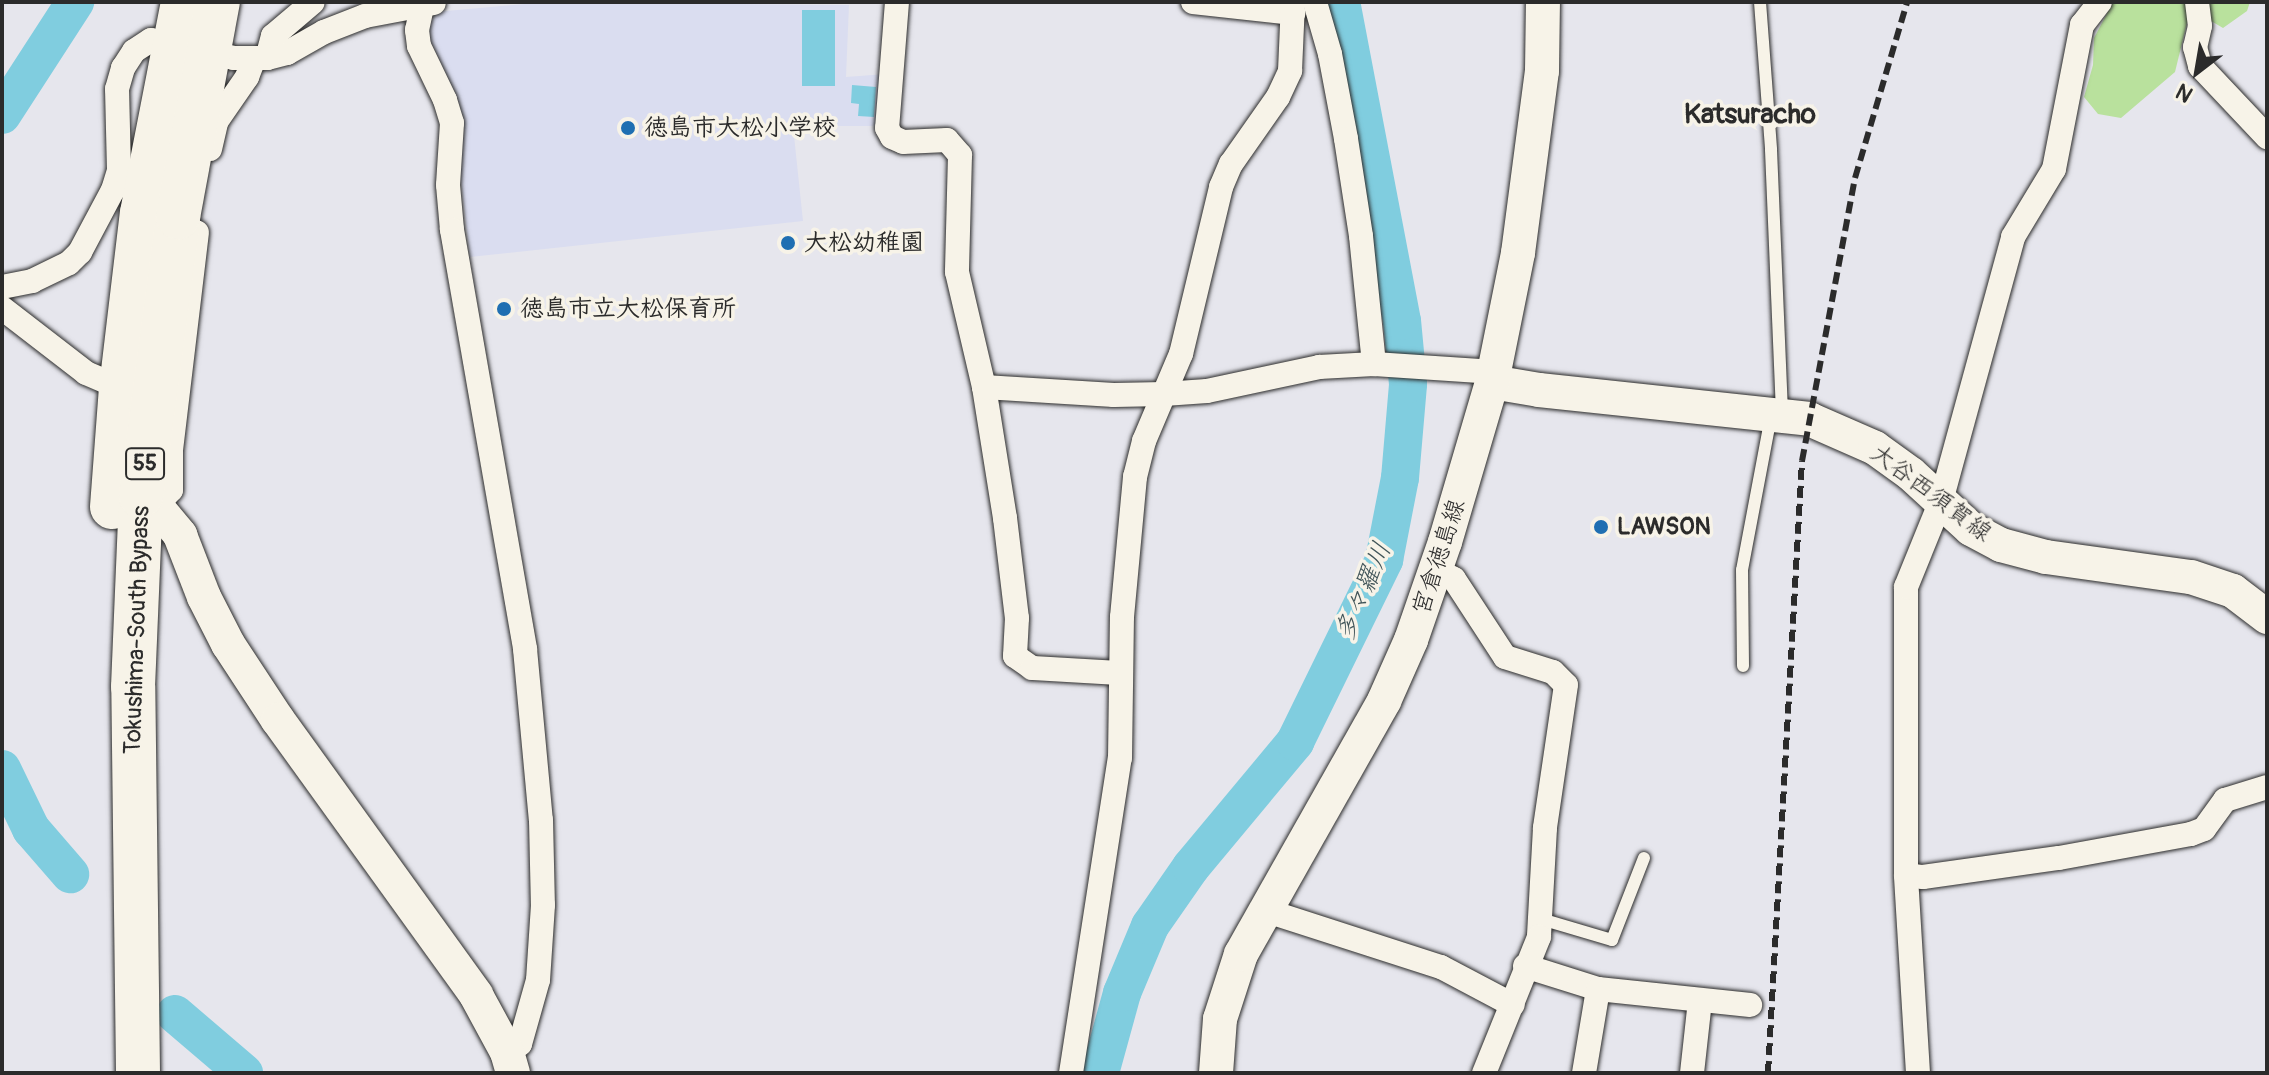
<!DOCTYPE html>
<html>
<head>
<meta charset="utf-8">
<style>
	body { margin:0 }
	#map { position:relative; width:2269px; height:1075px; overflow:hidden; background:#e6e6ed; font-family:Pangolin,"Klee One",sans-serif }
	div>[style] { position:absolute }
	.built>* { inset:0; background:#daddf0 }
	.green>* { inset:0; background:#b9e19d }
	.water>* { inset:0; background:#80cddf }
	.river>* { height:38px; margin:-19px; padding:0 19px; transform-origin:19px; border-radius:19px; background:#80cddf }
	.roads { filter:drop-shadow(0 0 2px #2b2b2b) drop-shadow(0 0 2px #2b2b2b) }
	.lane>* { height:12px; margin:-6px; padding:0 6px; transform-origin:6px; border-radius:6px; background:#f7f3e8 }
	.street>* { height:24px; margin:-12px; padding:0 12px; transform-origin:12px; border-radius:12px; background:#f7f3e8 }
	.secondary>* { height:34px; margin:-17px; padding:0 17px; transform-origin:17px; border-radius:17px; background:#f7f3e8 }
	.highway>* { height:44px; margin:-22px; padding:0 22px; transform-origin:22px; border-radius:22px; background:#f7f3e8 }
	.rail>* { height:6px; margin-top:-3px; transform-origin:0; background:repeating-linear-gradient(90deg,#2b2b2b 0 12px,transparent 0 18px) }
	.dots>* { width:22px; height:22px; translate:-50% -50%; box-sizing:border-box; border:4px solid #f7f3e8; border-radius:50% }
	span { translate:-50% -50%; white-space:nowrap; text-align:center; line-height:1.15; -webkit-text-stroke:7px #f7f3e8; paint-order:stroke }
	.shield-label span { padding:2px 6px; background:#f7f3e8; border:2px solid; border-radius:6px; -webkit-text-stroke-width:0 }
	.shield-label { font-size:22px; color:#2b2b2b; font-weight:700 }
	.poi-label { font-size:24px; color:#2b2b2b; font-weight:700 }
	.left { translate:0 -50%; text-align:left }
	.street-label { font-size:24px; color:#2b2b2b }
	.water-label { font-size:26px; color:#405458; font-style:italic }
	.quarter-label { font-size:28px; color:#2b2b2b; font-weight:700 }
	.frame { position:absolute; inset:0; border:4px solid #2b2b2b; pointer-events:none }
	.north { position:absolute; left:2157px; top:32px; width:80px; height:80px; -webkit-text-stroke:6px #f7f3e8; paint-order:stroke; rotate:211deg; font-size:22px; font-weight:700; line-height:32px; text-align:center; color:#2b2b2b }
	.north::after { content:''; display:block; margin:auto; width:28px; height:36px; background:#2b2b2b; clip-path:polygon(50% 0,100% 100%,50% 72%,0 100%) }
</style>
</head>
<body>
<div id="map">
	<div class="built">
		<div style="clip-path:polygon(547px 2px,849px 5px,846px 77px,886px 74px,880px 123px,872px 126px,793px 126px,803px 221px,470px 257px,459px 163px,464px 130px,424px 44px,435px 12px)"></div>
	</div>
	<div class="green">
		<div style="clip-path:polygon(2113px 2px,2250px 2px,2247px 11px,2223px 28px,2206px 18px,2187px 23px,2175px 72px,2121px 118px,2098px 114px,2084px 97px,2093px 65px,2094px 38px)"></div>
	</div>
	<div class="water">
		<div style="clip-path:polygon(802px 10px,835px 10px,835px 86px,802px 86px)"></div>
		<div style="clip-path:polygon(852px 85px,876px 87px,874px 117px,858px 116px,859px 104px,851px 103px)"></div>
	</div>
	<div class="river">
		<div style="left:2px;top:115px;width:135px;rotate:-57.1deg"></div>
		<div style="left:2px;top:769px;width:67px;rotate:64.2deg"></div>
		<div style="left:31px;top:829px;width:60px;rotate:49.1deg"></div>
		<div style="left:175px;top:1014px;width:91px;rotate:40.5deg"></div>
		<div style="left:1100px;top:1073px;width:83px;rotate:-74.6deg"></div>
		<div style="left:1122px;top:993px;width:73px;rotate:-67.3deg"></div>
		<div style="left:1150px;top:926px;width:72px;rotate:-55.2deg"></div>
		<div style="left:1191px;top:867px;width:163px;rotate:-50.2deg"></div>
		<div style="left:1295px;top:742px;width:203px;rotate:-63.9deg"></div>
		<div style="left:1384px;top:560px;width:84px;rotate:-79deg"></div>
		<div style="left:1400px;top:478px;width:94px;rotate:-85.1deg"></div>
		<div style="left:1408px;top:384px;width:63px;rotate:-95.4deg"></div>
		<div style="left:1402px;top:321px;width:325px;rotate:-100.8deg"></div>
	</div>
	<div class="roads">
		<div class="lane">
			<div style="left:1760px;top:2px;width:148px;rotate:85.7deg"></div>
			<div style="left:1771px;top:150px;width:263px;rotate:87.6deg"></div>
			<div style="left:1743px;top:666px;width:96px;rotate:-90.6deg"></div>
			<div style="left:1742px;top:570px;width:157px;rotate:-79.3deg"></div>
			<div style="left:1541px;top:919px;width:74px;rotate:16.5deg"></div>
			<div style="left:1612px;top:940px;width:88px;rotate:-68.7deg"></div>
		</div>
		<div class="street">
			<div style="left:423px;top:2px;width:29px;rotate:102deg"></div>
			<div style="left:417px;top:30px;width:16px;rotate:83deg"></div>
			<div style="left:419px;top:46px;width:60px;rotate:64.3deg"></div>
			<div style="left:445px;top:100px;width:24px;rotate:73deg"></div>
			<div style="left:452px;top:123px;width:62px;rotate:93.7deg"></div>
			<div style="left:448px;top:185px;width:45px;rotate:84.9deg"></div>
			<div style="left:452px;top:230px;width:425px;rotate:80.1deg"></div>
			<div style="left:525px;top:649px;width:172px;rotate:84.7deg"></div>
			<div style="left:541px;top:820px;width:85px;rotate:88.7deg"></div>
			<div style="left:543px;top:905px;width:75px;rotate:93.8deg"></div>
			<div style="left:538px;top:980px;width:66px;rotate:105.7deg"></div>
			<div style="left:520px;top:1044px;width:15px;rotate:148deg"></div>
			<div style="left:897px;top:2px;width:126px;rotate:94.5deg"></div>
			<div style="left:887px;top:128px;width:10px;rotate:61deg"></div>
			<div style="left:892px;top:137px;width:12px;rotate:24deg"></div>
			<div style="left:903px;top:142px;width:44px;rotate:-2.6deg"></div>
			<div style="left:947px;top:140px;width:20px;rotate:49deg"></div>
			<div style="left:960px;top:155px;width:117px;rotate:91.5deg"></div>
			<div style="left:957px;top:272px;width:118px;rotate:76.8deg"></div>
			<div style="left:984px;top:387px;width:133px;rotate:80.9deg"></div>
			<div style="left:1005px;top:518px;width:101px;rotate:83.2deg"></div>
			<div style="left:1017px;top:618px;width:38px;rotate:93deg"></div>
			<div style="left:1015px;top:656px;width:21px;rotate:35deg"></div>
			<div style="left:1032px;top:668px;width:88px;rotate:3.3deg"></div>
			<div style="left:1193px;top:2px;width:101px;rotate:6.3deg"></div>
			<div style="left:1315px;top:2px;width:54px;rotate:73.9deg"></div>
			<div style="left:1330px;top:54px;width:86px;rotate:79.3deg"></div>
			<div style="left:1346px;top:139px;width:98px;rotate:81.2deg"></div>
			<div style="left:1361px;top:236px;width:129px;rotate:84.2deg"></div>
			<div style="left:2197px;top:2px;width:24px;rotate:83deg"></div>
			<div style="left:2200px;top:26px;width:22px;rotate:103deg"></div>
			<div style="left:2195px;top:47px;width:20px;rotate:75deg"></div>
			<div style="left:2200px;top:66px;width:98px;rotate:46.7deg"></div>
			<div style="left:267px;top:58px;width:21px;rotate:-14deg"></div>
			<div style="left:287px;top:53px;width:43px;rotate:-29.6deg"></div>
			<div style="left:324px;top:32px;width:44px;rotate:-21.3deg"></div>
			<div style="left:365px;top:16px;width:70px;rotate:-10.7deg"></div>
			<div style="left:210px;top:149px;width:28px;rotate:-77deg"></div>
			<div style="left:216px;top:122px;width:55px;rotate:-55.4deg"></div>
			<div style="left:247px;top:77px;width:19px;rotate:-69deg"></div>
			<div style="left:2px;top:287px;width:31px;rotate:-11deg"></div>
			<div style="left:32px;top:281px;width:41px;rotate:-25.9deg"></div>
			<div style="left:69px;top:263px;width:16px;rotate:-45deg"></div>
			<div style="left:80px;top:252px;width:70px;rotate:-62deg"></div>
			<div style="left:113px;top:190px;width:21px;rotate:-73deg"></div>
			<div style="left:119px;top:170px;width:81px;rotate:-91.4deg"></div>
			<div style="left:117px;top:89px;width:22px;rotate:-74deg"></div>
			<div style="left:123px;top:68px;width:20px;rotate:-57deg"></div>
			<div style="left:134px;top:51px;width:20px;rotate:-33deg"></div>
			<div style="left:151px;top:40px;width:85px;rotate:12.2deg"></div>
			<div style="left:234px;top:58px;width:33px"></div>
			<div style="left:267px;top:58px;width:23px;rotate:-75deg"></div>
			<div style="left:273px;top:36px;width:52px;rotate:-40.4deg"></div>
			<div style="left:2px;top:308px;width:106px;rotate:37.7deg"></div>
			<div style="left:86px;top:373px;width:38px;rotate:23deg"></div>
			<div style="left:984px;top:387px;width:130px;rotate:3.5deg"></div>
			<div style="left:1114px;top:395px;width:50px;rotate:-1.1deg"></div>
			<div style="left:1164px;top:394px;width:43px;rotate:-4deg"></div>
			<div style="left:1207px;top:391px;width:115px;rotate:-12.1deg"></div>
			<div style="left:1319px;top:367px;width:55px;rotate:-3.1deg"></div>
			<div style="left:1374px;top:364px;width:106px;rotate:3.8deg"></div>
			<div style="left:1480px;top:371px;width:16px;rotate:43deg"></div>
			<div style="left:156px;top:506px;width:22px;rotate:-47deg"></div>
			<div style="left:171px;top:490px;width:40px;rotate:-90deg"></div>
			<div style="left:171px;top:450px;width:219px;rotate:-83.2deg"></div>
			<div style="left:1437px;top:570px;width:19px;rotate:28deg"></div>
			<div style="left:1454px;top:579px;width:93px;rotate:56.8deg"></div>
			<div style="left:1505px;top:657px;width:50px;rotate:17.4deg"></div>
			<div style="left:1553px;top:672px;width:18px;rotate:45deg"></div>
			<div style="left:1566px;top:685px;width:145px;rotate:98.4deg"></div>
			<div style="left:1545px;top:828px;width:109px;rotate:93.2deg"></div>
			<div style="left:1539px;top:937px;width:147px;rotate:112deg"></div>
			<div style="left:1906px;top:875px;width:17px;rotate:7deg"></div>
			<div style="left:1923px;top:877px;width:137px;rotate:-8deg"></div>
			<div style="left:2059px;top:858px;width:134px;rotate:-10.3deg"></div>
			<div style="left:2191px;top:834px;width:14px;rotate:-21deg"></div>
			<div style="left:2204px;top:829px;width:36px;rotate:-54deg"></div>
			<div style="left:2225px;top:800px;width:44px;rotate:-17.2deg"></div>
			<div style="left:1264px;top:910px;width:186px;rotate:17.9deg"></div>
			<div style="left:1441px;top:967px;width:81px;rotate:27.8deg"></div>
			<div style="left:1525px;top:966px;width:77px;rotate:17.5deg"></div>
			<div style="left:1598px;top:989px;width:153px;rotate:6deg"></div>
			<div style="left:1071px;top:1073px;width:319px;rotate:-81.2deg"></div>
			<div style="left:1120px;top:758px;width:141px;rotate:-89.2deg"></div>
			<div style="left:1122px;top:617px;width:141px;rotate:-84.7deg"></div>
			<div style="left:1135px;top:477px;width:37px;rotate:-76deg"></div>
			<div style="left:1144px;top:441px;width:95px;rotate:-67deg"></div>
			<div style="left:1181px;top:354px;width:172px;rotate:-76.5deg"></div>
			<div style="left:1221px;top:187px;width:25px;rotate:-67deg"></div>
			<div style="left:1231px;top:164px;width:82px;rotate:-55deg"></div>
			<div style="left:1278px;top:97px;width:29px;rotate:-65deg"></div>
			<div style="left:1290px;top:71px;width:69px;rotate:-87.5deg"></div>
			<div style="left:1584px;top:1073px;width:85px;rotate:-80.5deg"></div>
			<div style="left:1692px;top:1073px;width:73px;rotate:-83.7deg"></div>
			<div style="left:1918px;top:1073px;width:198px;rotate:-93.5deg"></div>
			<div style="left:1906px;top:875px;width:288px;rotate:-90deg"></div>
			<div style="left:1906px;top:587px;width:93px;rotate:-67.9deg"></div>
			<div style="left:1941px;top:501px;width:274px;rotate:-74.7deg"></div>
			<div style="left:2013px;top:237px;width:79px;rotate:-58.9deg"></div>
			<div style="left:2054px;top:169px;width:147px;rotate:-79deg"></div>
			<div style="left:2082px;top:25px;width:29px;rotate:-52deg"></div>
		</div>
		<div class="secondary">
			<div style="left:1492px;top:382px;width:48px;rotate:9.7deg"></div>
			<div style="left:1539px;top:390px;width:272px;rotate:6.1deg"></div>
			<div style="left:1809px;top:419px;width:72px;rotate:23.7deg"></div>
			<div style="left:1875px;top:448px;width:44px;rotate:35.8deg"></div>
			<div style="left:1911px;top:474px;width:81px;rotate:42.5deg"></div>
			<div style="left:1971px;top:529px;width:34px;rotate:28deg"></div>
			<div style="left:2001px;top:545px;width:47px;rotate:14.9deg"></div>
			<div style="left:2046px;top:557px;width:146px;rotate:7.9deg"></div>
			<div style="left:2191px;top:577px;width:44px;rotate:18.4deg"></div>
			<div style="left:2233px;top:591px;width:43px;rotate:37.4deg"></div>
			<div style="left:121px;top:489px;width:39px;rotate:26deg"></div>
			<div style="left:156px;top:506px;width:38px;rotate:50deg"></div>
			<div style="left:180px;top:535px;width:66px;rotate:68.8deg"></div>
			<div style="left:204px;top:597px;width:53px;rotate:62.9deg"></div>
			<div style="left:228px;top:644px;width:91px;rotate:56.7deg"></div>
			<div style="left:278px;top:720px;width:339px;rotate:54.2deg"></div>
			<div style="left:476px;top:995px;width:65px;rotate:61.5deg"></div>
			<div style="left:507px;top:1052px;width:22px;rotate:74deg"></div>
			<div style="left:1216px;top:1073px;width:54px;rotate:-85.8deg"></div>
			<div style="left:1220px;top:1019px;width:68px;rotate:-72.1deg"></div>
			<div style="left:1241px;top:954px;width:291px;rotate:-60.5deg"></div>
			<div style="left:1384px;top:701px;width:67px;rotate:-66.1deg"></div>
			<div style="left:1411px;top:640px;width:104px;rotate:-70.9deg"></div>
			<div style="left:1445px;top:542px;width:167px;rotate:-73.6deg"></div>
			<div style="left:1492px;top:382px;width:132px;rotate:-78.6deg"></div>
			<div style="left:1518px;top:253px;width:184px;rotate:-82.5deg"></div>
			<div style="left:1542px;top:71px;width:69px;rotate:-89.2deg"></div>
		</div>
		<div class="highway">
			<div style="left:112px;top:507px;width:119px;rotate:-85.7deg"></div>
			<div style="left:121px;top:388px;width:176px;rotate:-83.2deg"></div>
			<div style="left:142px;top:213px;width:215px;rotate:-79deg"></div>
			<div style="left:138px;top:1073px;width:386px;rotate:-90.7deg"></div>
			<div style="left:133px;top:687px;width:191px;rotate:-87.6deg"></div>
			<div style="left:141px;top:496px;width:281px;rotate:-82.4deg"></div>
			<div style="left:178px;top:217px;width:219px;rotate:-79.5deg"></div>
		</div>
	</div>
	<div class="rail">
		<div style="left:1768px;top:1073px;width:613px;rotate:-86.82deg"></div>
		<div style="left:1802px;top:461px;width:288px;rotate:-79.4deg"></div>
		<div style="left:1855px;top:178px;width:184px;rotate:-73.5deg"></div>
	</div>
	<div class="dots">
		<div style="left:628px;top:128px;background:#1f6fb2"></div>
		<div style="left:788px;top:243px;background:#1f6fb2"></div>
		<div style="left:504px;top:309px;background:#1f6fb2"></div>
		<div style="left:1601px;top:527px;background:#1f6fb2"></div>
	</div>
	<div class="shield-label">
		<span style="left:145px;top:464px">55</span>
	</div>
	<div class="poi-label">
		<span class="left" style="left:644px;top:128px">徳島市大松小学校</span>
		<span class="left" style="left:804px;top:243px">大松幼稚園</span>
		<span class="left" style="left:520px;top:309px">徳島市立大松保育所</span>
		<span class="left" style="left:1617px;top:527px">LAWSON</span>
	</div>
	<div class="street-label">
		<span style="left:1931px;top:493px;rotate:37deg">大谷西須賀線</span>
		<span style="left:1439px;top:557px;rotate:-72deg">宮倉徳島線</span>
		<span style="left:137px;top:630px;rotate:-88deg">Tokushima-South Bypass</span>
	</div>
	<div class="water-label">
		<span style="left:1364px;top:592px;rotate:-67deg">多々羅川</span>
	</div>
	<div class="quarter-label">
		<span style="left:1750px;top:115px">Katsuracho</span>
	</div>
	<div class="frame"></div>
	<div class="north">N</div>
</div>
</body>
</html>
